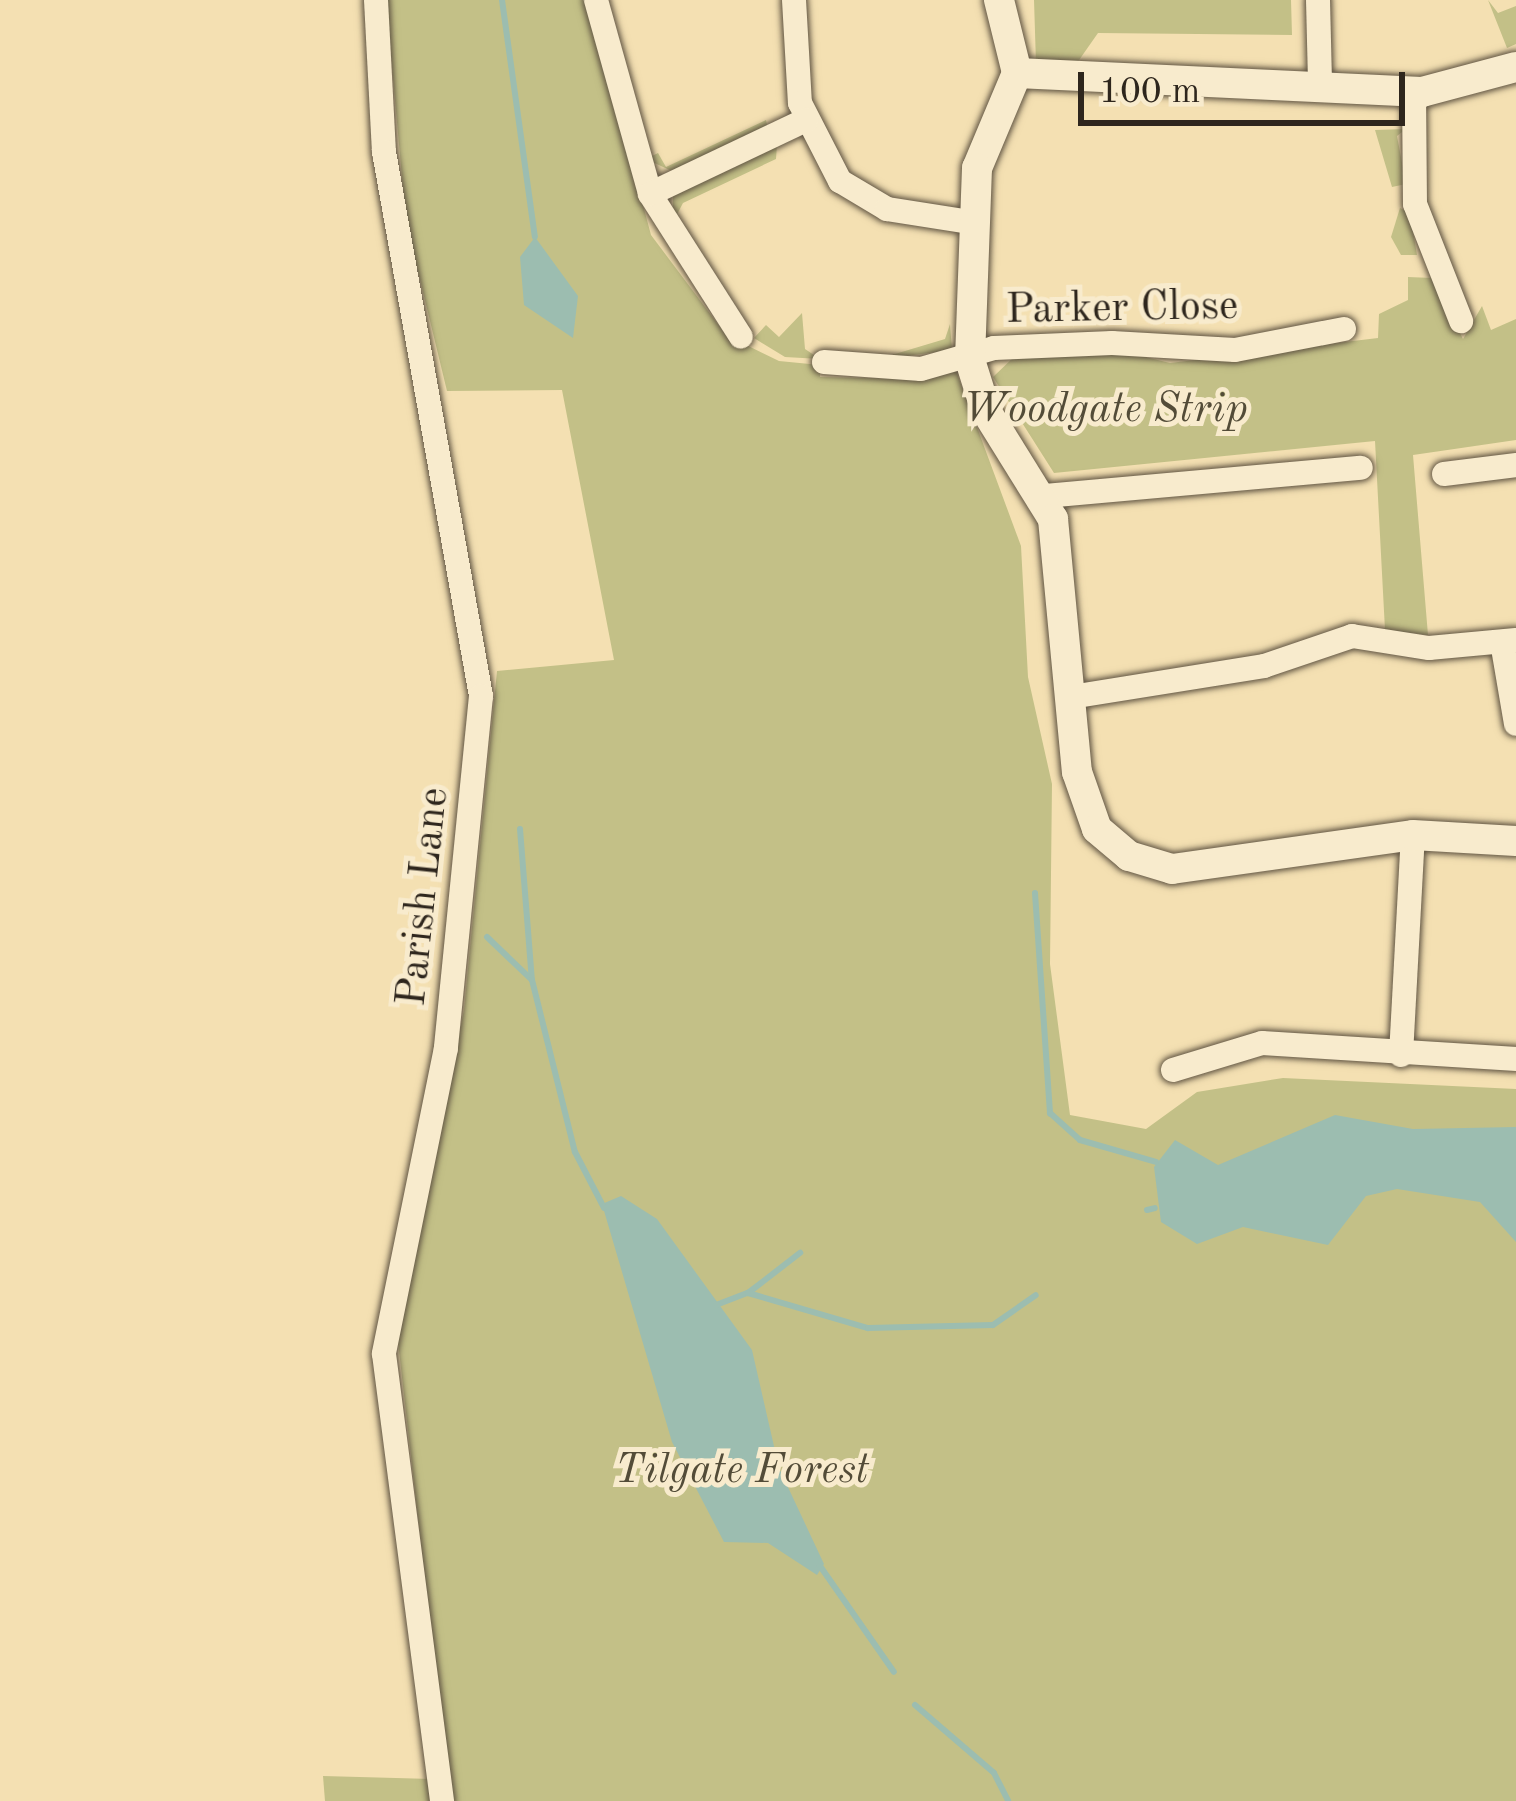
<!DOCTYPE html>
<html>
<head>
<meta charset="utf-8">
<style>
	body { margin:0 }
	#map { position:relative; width:1516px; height:1801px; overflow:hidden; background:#f4e0b2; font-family:"Old Standard TT",serif }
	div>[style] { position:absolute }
	.green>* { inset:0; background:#c3c087 }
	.water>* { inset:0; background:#9cbdb0 }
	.stream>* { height:6px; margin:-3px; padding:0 3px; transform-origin:3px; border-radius:3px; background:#9cbdb0 }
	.roads { filter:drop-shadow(0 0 3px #605442) drop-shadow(0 0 3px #605442) }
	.minor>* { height:24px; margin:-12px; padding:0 12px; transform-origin:12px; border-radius:12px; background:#f8ebcd }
	.tertiary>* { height:30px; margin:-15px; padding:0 15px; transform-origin:15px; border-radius:15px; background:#f8ebcd }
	span { translate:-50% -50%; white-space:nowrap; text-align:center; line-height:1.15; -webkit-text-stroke:10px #f8ebcd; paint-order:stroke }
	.street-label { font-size:42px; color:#2e261d }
	.park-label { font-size:42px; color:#534c38; font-style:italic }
	.scale { position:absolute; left:1078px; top:72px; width:327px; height:54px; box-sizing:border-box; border:6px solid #2e261d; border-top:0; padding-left:15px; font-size:36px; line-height:42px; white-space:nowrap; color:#2e261d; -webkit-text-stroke:9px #f8ebcd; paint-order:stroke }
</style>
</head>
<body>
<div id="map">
	<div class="green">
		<div style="clip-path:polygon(386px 0,588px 0,651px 235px,726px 335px,779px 361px,820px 365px,820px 377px,920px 379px,955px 368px,1021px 546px,1028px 677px,1052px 784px,1050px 964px,1070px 1115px,1146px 1129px,1197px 1092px,1283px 1078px,1516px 1089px,1516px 1801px,450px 1801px,397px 1333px,464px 1010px,497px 671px,614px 660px,562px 390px,447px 391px,406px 222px)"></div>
		<div style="clip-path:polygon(1034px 0,1291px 0,1292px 35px,1098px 33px,1077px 63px,1036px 64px)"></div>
		<div style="clip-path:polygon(1488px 0,1498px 13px,1516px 6px,1516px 44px,1507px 48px)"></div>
		<div style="clip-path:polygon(766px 120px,768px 130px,676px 173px,646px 159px,658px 153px,666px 167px)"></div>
		<div style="clip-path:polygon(1406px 129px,1397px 136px,1406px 184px,1392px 187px,1375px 130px)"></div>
		<div style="clip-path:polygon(777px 145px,776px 159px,683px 203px,673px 222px,673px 194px)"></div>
		<div style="clip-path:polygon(1400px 208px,1410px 213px,1417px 255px,1401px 255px,1391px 237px)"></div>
		<div style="clip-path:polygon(1408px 277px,1432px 278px,1463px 339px,1482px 306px,1491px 330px,1516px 319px,1516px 440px,1413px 455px,1428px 635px,1385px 630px,1375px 441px,1054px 473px,993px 377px,1016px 355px,1125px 352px,1170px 363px,1378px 338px,1379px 314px,1408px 300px)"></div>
		<div style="clip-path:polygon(802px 313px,805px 349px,820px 359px,785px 357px,754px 338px,766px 325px,779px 337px)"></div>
		<div style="clip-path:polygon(950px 324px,952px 350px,875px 360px,945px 339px)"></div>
		<div style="clip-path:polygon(323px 1776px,432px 1779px,433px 1801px,325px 1801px)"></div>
	</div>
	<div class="water">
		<div style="clip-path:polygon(535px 237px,578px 296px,573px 338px,524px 305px,520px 257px)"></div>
		<div style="clip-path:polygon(1335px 1115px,1413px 1129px,1516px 1127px,1516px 1242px,1480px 1202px,1397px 1189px,1366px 1196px,1328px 1245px,1243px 1227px,1197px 1244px,1161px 1222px,1154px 1167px,1175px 1140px,1218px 1165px)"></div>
		<div style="clip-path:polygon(621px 1196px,657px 1219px,752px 1350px,779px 1468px,824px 1564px,817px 1575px,768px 1543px,724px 1542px,672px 1442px,602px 1204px)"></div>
	</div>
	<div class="stream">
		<div style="left:502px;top:0;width:239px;rotate:82.1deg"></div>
		<div style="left:520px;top:829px;width:151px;rotate:85.5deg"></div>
		<div style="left:1035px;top:893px;width:221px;rotate:86.1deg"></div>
		<div style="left:1050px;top:1113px;width:40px;rotate:42deg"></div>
		<div style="left:1080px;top:1140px;width:79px;rotate:16.1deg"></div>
		<div style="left:487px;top:937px;width:62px;rotate:43.7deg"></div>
		<div style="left:532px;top:980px;width:177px;rotate:76deg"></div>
		<div style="left:575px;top:1152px;width:63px;rotate:62.6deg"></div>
		<div style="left:1147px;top:1210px;width:8px;rotate:-14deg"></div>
		<div style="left:748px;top:1293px;width:66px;rotate:-37.6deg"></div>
		<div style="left:716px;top:1305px;width:34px;rotate:-21deg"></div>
		<div style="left:748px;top:1293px;width:125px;rotate:16.3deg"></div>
		<div style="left:868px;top:1328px;width:125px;rotate:-1.4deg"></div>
		<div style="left:993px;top:1325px;width:52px;rotate:-34.9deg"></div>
		<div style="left:820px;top:1566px;width:129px;rotate:55.1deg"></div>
		<div style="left:915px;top:1705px;width:104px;rotate:40.7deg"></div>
		<div style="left:994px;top:1773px;width:31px;rotate:63deg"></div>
	</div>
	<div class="roads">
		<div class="minor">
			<div style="left:376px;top:0;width:152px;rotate:87deg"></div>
			<div style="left:384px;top:152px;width:553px;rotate:79.89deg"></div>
			<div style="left:481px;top:696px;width:354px;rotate:95.7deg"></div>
			<div style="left:446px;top:1048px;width:312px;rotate:101.5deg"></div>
			<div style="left:384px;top:1354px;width:451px;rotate:82.6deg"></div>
			<div style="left:596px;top:0;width:201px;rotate:74.4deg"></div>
			<div style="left:650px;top:194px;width:169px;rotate:57.5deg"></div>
			<div style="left:794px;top:0;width:103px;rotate:86.7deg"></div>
			<div style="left:800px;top:103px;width:88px;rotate:62.9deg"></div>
			<div style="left:840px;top:181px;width:55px;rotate:30.8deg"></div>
			<div style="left:887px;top:209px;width:84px;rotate:8.9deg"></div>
			<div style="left:1318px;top:0;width:83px;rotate:88.6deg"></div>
			<div style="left:1414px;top:91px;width:113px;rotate:89.5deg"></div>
			<div style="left:1415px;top:204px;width:126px;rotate:68.5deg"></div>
			<div style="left:650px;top:194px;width:173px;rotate:-25.4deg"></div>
			<div style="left:824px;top:362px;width:97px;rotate:4.1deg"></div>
			<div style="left:921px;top:369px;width:76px;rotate:-16deg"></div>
			<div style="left:994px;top:348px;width:118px;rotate:-2.4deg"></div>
			<div style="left:1112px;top:343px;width:123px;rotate:3.3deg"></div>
			<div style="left:1235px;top:350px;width:111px;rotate:-10.9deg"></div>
			<div style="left:1444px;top:474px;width:73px;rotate:-7.1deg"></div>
			<div style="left:1045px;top:496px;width:317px;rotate:-5.1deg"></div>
			<div style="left:1502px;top:642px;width:83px;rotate:80.3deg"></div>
			<div style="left:1071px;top:697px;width:195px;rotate:-9.1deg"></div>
			<div style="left:1264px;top:666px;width:93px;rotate:-18.8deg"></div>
			<div style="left:1352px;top:636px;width:78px;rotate:8.9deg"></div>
			<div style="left:1429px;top:648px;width:87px;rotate:-5.3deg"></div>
			<div style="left:1401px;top:1055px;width:220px;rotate:-86.9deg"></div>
			<div style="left:1173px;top:1070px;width:93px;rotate:-16.9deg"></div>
			<div style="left:1262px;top:1043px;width:255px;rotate:3.6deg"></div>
		</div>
		<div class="tertiary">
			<div style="left:999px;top:0;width:75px;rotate:76.1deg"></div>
			<div style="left:1017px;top:73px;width:103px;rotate:112.8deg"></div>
			<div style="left:977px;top:168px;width:192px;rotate:92.1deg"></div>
			<div style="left:970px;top:360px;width:53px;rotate:72.6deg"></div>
			<div style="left:986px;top:411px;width:127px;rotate:58.2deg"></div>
			<div style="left:1053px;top:519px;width:254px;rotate:84.6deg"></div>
			<div style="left:1077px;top:772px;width:60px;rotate:70.7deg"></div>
			<div style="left:1097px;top:829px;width:42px;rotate:40.2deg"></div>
			<div style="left:1129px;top:856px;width:45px;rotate:16.8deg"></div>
			<div style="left:1172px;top:869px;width:243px;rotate:-8deg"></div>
			<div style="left:1413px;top:835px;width:103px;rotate:3.3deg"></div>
			<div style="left:1017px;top:73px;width:405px;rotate:2.7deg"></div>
			<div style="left:1422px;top:92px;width:97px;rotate:-14.9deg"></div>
		</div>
	</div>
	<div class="street-label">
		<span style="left:1122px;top:309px;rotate:-1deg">Parker Close</span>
		<span style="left:424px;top:897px;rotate:-84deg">Parish Lane</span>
	</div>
	<div class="park-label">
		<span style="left:1105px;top:410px">Woodgate Strip</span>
		<span style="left:742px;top:1471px">Tilgate Forest</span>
	</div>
	<div class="scale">100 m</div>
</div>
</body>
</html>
